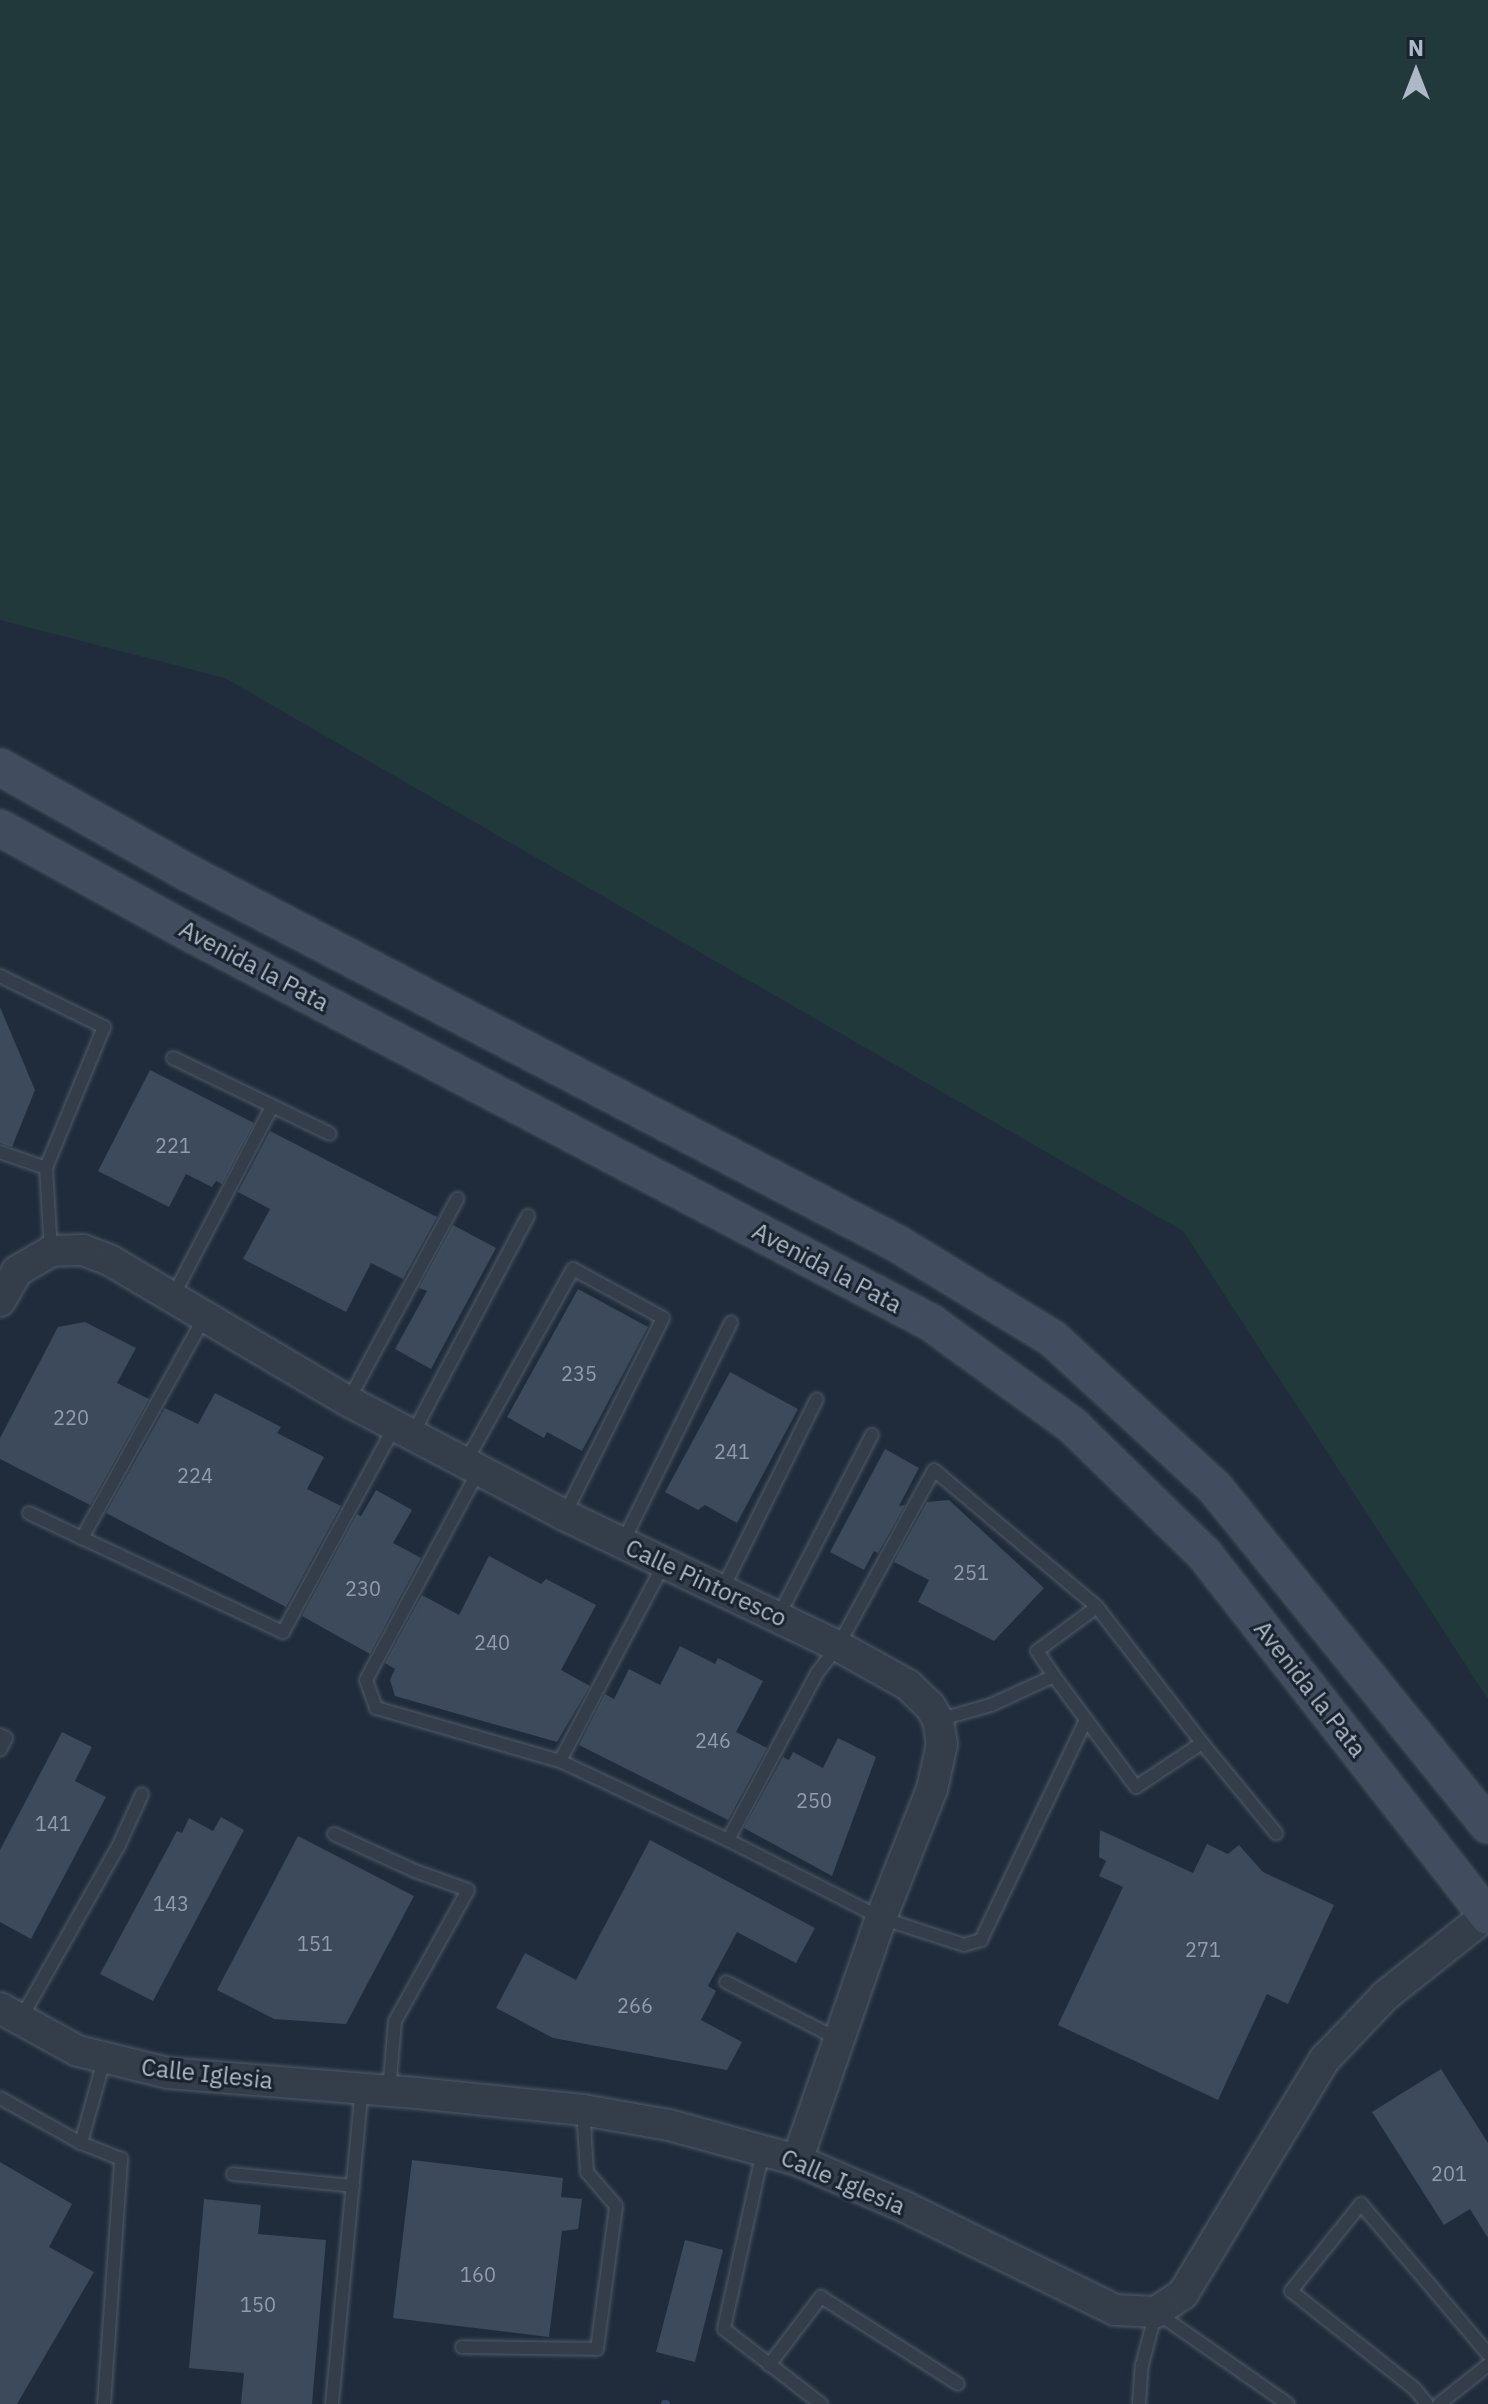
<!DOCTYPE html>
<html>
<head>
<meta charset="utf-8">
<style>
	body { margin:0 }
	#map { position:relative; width:1488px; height:2404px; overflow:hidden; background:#202c3b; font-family:"IBM Plex Sans",sans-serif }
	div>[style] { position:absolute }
	.green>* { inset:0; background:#22393c }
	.stream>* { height:8px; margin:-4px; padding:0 4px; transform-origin:4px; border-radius:4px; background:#324864 }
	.building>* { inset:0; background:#3c4a5b }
	.roads { filter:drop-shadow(0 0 2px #515c69) drop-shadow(0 0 2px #515c69) }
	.service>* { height:12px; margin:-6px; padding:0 6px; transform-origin:6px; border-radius:6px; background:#343e4b }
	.tertiary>* { height:30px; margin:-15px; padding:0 15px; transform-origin:15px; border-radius:15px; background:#343e4b }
	.secondary>* { height:34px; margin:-17px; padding:0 17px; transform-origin:17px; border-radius:17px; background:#414d5e }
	span { translate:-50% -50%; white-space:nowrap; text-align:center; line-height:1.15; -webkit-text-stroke:6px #19232f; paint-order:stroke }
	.number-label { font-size:20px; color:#929dac }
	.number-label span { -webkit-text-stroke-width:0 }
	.street-label { font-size:24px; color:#aeb9c7 }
	.north { position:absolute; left:1376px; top:32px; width:80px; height:80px; -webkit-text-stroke:6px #19232f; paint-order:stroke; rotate:0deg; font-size:22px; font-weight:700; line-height:32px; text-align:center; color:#aeb9c7 }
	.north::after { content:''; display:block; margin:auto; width:28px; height:36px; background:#aeb9c7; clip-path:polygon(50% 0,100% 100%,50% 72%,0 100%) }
</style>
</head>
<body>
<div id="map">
	<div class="green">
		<div style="clip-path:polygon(0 0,1488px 0,1488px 1699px,1183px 1231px,225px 678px,0 620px)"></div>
	</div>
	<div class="stream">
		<div style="left:665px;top:2404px;width:1px"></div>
	</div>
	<div class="building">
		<div style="clip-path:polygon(0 1007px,35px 1090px,12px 1147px,0 1143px)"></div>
		<div style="clip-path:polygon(150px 1070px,254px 1123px,222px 1184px,216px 1181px,212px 1187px,186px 1174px,169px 1207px,98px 1171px)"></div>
		<div style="clip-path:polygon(270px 1131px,437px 1217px,403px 1279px,371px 1263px,346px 1312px,243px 1259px,270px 1209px,238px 1192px)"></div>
		<div style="clip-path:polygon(453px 1225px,496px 1248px,431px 1369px,395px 1349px,427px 1291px,419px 1288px)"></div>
		<div style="clip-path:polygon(578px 1289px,648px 1327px,582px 1451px,547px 1432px,544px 1438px,507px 1417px)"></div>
		<div style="clip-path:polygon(85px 1322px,136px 1348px,117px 1383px,149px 1399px,90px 1505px,0 1459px,0 1438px,58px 1327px)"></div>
		<div style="clip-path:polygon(730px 1372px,798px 1409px,737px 1523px,705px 1505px,698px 1510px,665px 1492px)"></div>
		<div style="clip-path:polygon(215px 1393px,281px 1427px,277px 1433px,324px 1457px,307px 1489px,341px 1506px,286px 1607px,106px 1513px,165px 1408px,198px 1424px)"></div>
		<div style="clip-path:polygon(885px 1449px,919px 1468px,899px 1506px,905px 1505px,878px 1553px,874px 1551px,864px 1570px,830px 1552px)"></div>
		<div style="clip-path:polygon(376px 1490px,412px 1510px,393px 1543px,421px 1558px,370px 1654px,302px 1616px,357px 1514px,361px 1516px)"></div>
		<div style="clip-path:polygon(949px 1500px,1044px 1588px,994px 1641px,918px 1602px,929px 1580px,894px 1562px,927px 1502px)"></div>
		<div style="clip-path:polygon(489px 1556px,541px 1584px,546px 1579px,596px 1605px,561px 1670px,590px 1686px,557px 1742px,395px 1696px,390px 1680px,395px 1669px,385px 1663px,422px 1595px,459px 1615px)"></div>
		<div style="clip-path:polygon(680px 1646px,715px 1664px,718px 1658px,763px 1681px,736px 1732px,767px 1748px,728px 1820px,579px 1745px,605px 1694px,614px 1699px,629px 1669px,660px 1685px)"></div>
		<div style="clip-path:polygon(62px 1732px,92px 1747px,75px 1781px,106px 1797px,31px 1939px,0 1922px,0 1850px)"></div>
		<div style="clip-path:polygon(838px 1738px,876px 1757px,832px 1876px,744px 1828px,783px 1757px,789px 1760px,793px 1752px,823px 1768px)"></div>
		<div style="clip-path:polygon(221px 1817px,244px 1830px,153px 2001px,100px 1974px,177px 1831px,182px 1833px,189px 1818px,213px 1831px)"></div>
		<div style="clip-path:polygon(1100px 1830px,1193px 1873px,1207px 1844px,1228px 1854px,1239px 1845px,1263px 1872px,1334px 1905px,1288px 2004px,1267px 1994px,1218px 2100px,1058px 2025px,1123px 1887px,1099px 1876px,1106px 1861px,1099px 1857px)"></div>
		<div style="clip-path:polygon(298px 1836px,414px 1896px,346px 2024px,274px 2019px,217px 1990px)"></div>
		<div style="clip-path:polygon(650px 1840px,815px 1928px,796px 1963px,737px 1932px,708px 1986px,716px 1991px,701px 2020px,742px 2042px,727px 2070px,553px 2038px,496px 2008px,525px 1953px,576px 1980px)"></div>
		<div style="clip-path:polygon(1441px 2069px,1488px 2143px,1488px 2238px,1470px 2209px,1444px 2225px,1372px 2112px)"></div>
		<div style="clip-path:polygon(412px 2160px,563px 2178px,561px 2197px,582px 2199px,578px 2229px,562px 2231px,549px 2337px,393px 2318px)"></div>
		<div style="clip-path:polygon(0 2162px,72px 2204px,49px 2247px,94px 2272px,17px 2404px,0 2404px)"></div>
		<div style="clip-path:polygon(204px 2199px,261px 2205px,258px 2234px,326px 2240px,312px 2404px,241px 2404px,244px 2373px,189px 2368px)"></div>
		<div style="clip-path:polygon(685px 2240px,723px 2250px,695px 2362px,656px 2352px)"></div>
	</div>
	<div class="roads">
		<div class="service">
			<div style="left:0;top:976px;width:116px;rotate:26.1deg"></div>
			<div style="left:104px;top:1027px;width:152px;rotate:112.4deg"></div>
			<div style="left:46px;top:1168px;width:83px;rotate:86.6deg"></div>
			<div style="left:173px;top:1058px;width:174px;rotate:25.8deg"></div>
			<div style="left:0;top:1152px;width:49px;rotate:19.2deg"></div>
			<div style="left:173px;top:1296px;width:213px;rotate:-62.4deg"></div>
			<div style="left:204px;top:1318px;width:252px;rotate:119deg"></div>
			<div style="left:82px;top:1538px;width:222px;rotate:25.1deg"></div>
			<div style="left:283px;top:1632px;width:234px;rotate:-61.5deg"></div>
			<div style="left:348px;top:1401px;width:230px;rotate:-61.6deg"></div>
			<div style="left:412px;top:1435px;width:248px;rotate:-62.1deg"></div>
			<div style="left:465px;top:1463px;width:222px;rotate:-60.9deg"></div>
			<div style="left:573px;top:1269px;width:102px;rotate:28.6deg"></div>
			<div style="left:663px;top:1318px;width:219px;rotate:116.6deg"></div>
			<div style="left:479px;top:1470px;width:238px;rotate:118.3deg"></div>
			<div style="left:366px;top:1680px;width:30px;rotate:70deg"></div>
			<div style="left:376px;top:1708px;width:191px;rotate:16.1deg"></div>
			<div style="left:560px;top:1761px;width:223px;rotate:-62.2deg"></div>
			<div style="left:29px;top:1513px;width:59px;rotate:25.3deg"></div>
			<div style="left:622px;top:1544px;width:247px;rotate:-63.8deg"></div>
			<div style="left:722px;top:1590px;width:213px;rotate:-63.6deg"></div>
			<div style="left:778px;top:1617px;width:205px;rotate:-62.7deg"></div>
			<div style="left:938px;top:1720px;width:55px;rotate:-15.8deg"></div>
			<div style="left:991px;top:1705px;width:69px;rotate:-24.7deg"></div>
			<div style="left:1054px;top:1676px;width:30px;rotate:-124deg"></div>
			<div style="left:1037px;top:1651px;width:74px;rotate:-36.3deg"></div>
			<div style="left:1097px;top:1607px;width:172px;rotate:52.3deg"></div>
			<div style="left:1202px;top:1743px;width:79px;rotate:146.3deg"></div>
			<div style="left:1136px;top:1787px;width:138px;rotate:-126.5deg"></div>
			<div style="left:0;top:1735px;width:7px;rotate:27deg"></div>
			<div style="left:6px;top:1738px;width:13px;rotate:117deg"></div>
			<div style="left:1202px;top:1743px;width:117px;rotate:50.6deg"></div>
			<div style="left:560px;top:1761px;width:186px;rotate:25.2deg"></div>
			<div style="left:728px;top:1840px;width:172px;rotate:27deg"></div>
			<div style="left:881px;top:1918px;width:87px;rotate:18deg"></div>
			<div style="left:964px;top:1945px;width:18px;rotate:-16deg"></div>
			<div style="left:981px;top:1940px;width:244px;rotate:-64.5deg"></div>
			<div style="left:334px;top:1834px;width:89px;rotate:24.6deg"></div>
			<div style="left:415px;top:1871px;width:56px;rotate:19.7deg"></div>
			<div style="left:468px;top:1890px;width:150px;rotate:119.1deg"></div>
			<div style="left:395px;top:2021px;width:70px;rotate:94.9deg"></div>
			<div style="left:728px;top:1840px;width:189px;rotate:-61.9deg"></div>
			<div style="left:817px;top:1673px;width:34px;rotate:-52deg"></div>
			<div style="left:838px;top:1646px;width:200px;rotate:-61.4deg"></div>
			<div style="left:934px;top:1470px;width:213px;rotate:40deg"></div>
			<div style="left:726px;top:1982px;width:126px;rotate:27deg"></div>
			<div style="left:20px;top:2020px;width:199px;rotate:-60.5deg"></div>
			<div style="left:118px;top:1847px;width:58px;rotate:-65.6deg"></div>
			<div style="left:0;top:2098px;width:93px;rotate:29.1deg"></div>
			<div style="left:763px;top:2151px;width:182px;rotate:102.4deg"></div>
			<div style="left:724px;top:2329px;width:123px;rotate:37.7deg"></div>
			<div style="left:233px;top:2174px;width:121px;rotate:5.7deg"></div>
			<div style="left:462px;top:2347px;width:135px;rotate:0.8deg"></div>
			<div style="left:597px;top:2349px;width:144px;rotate:-82.4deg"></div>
			<div style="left:616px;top:2206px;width:45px;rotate:-130.5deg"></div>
			<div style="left:587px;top:2172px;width:62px;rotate:-93.7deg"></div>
			<div style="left:769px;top:2365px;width:86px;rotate:-52.6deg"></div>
			<div style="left:821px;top:2297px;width:162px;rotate:32.4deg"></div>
			<div style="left:104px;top:2404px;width:246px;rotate:-86deg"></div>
			<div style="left:121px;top:2159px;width:43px;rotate:-158.2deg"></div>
			<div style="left:81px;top:2143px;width:86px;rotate:-74.5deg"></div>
			<div style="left:332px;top:2404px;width:316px;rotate:-84.6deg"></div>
			<div style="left:1139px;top:2404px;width:39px;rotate:-86deg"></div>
			<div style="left:1142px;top:2365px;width:55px;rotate:-75.2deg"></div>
			<div style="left:1156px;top:2312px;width:161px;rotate:34.9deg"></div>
			<div style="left:1427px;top:2404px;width:19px;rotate:-129deg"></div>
			<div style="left:1415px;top:2389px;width:158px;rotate:-141.7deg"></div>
			<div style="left:1291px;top:2291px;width:112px;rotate:-51.2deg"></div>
			<div style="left:1361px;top:2204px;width:197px;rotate:49.7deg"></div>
			<div style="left:1439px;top:2404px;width:63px;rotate:-38.5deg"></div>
		</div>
		<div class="tertiary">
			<div style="left:0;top:1301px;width:34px;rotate:-60deg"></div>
			<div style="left:17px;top:1271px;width:39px;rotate:-30deg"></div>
			<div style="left:51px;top:1251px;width:32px;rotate:-2deg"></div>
			<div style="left:83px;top:1250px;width:30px;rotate:21deg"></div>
			<div style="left:111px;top:1261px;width:275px;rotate:30.6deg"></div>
			<div style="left:348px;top:1401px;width:244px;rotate:27.8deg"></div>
			<div style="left:564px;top:1515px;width:304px;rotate:25.6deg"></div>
			<div style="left:838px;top:1646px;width:80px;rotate:29.1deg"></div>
			<div style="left:908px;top:1685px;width:30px;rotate:44deg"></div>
			<div style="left:930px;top:1706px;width:16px;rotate:60deg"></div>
			<div style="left:938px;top:1720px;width:24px;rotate:81deg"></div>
			<div style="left:942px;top:1744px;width:46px;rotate:102.5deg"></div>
			<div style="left:932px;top:1789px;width:139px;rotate:111.6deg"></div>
			<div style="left:881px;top:1918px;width:256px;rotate:109.1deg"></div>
			<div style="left:0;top:2008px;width:89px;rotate:28.9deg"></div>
			<div style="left:78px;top:2051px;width:93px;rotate:13.7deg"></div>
			<div style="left:168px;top:2073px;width:249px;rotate:4.6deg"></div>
			<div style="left:416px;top:2093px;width:168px;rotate:5.8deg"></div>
			<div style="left:583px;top:2110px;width:87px;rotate:9.9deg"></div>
			<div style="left:669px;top:2125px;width:133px;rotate:15.3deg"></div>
			<div style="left:797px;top:2160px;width:118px;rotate:23.5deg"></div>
			<div style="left:905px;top:2207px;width:234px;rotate:26.1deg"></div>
			<div style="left:1115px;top:2310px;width:41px;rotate:2.8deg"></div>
			<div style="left:1156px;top:2312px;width:32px;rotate:-34deg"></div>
			<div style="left:1183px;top:2294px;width:275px;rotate:-58.9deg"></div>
			<div style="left:1325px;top:2059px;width:88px;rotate:-46.4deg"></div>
			<div style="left:1386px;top:1995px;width:130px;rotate:-38.5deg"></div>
		</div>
		<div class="secondary">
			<div style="left:0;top:767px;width:216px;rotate:29.4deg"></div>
			<div style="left:188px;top:873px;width:801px;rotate:27.59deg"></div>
			<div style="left:898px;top:1244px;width:180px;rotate:31.4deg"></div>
			<div style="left:1052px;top:1338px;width:222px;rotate:42.6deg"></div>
			<div style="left:1215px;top:1488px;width:434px;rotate:51deg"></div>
			<div style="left:0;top:828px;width:222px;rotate:28.9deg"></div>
			<div style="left:194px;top:935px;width:832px;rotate:27.74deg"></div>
			<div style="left:930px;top:1322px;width:177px;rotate:36deg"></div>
			<div style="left:1073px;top:1426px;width:185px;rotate:44.3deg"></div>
			<div style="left:1205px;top:1555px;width:459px;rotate:52deg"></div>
		</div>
	</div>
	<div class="number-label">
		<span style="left:173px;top:1145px">221</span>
		<span style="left:579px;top:1373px">235</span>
		<span style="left:71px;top:1417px">220</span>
		<span style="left:732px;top:1451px">241</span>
		<span style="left:195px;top:1475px">224</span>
		<span style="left:971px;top:1572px">251</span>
		<span style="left:363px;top:1588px">230</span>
		<span style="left:492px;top:1642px">240</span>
		<span style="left:713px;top:1740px">246</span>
		<span style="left:814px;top:1800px">250</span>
		<span style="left:53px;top:1823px">141</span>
		<span style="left:171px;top:1903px">143</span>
		<span style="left:315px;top:1943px">151</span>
		<span style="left:1203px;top:1949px">271</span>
		<span style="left:635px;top:2005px">266</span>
		<span style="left:1449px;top:2173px">201</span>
		<span style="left:478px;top:2274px">160</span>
		<span style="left:258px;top:2304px">150</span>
	</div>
	<div class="street-label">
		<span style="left:254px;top:966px;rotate:28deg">Avenida la Pata</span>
		<span style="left:827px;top:1268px;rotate:28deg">Avenida la Pata</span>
		<span style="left:706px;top:1583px;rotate:25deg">Calle Pintoresco</span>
		<span style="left:1310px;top:1689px;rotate:52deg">Avenida la Pata</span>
		<span style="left:207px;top:2074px;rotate:6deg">Calle Iglesia</span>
		<span style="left:843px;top:2182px;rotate:23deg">Calle Iglesia</span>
	</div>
	<div class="north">N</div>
</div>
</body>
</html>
